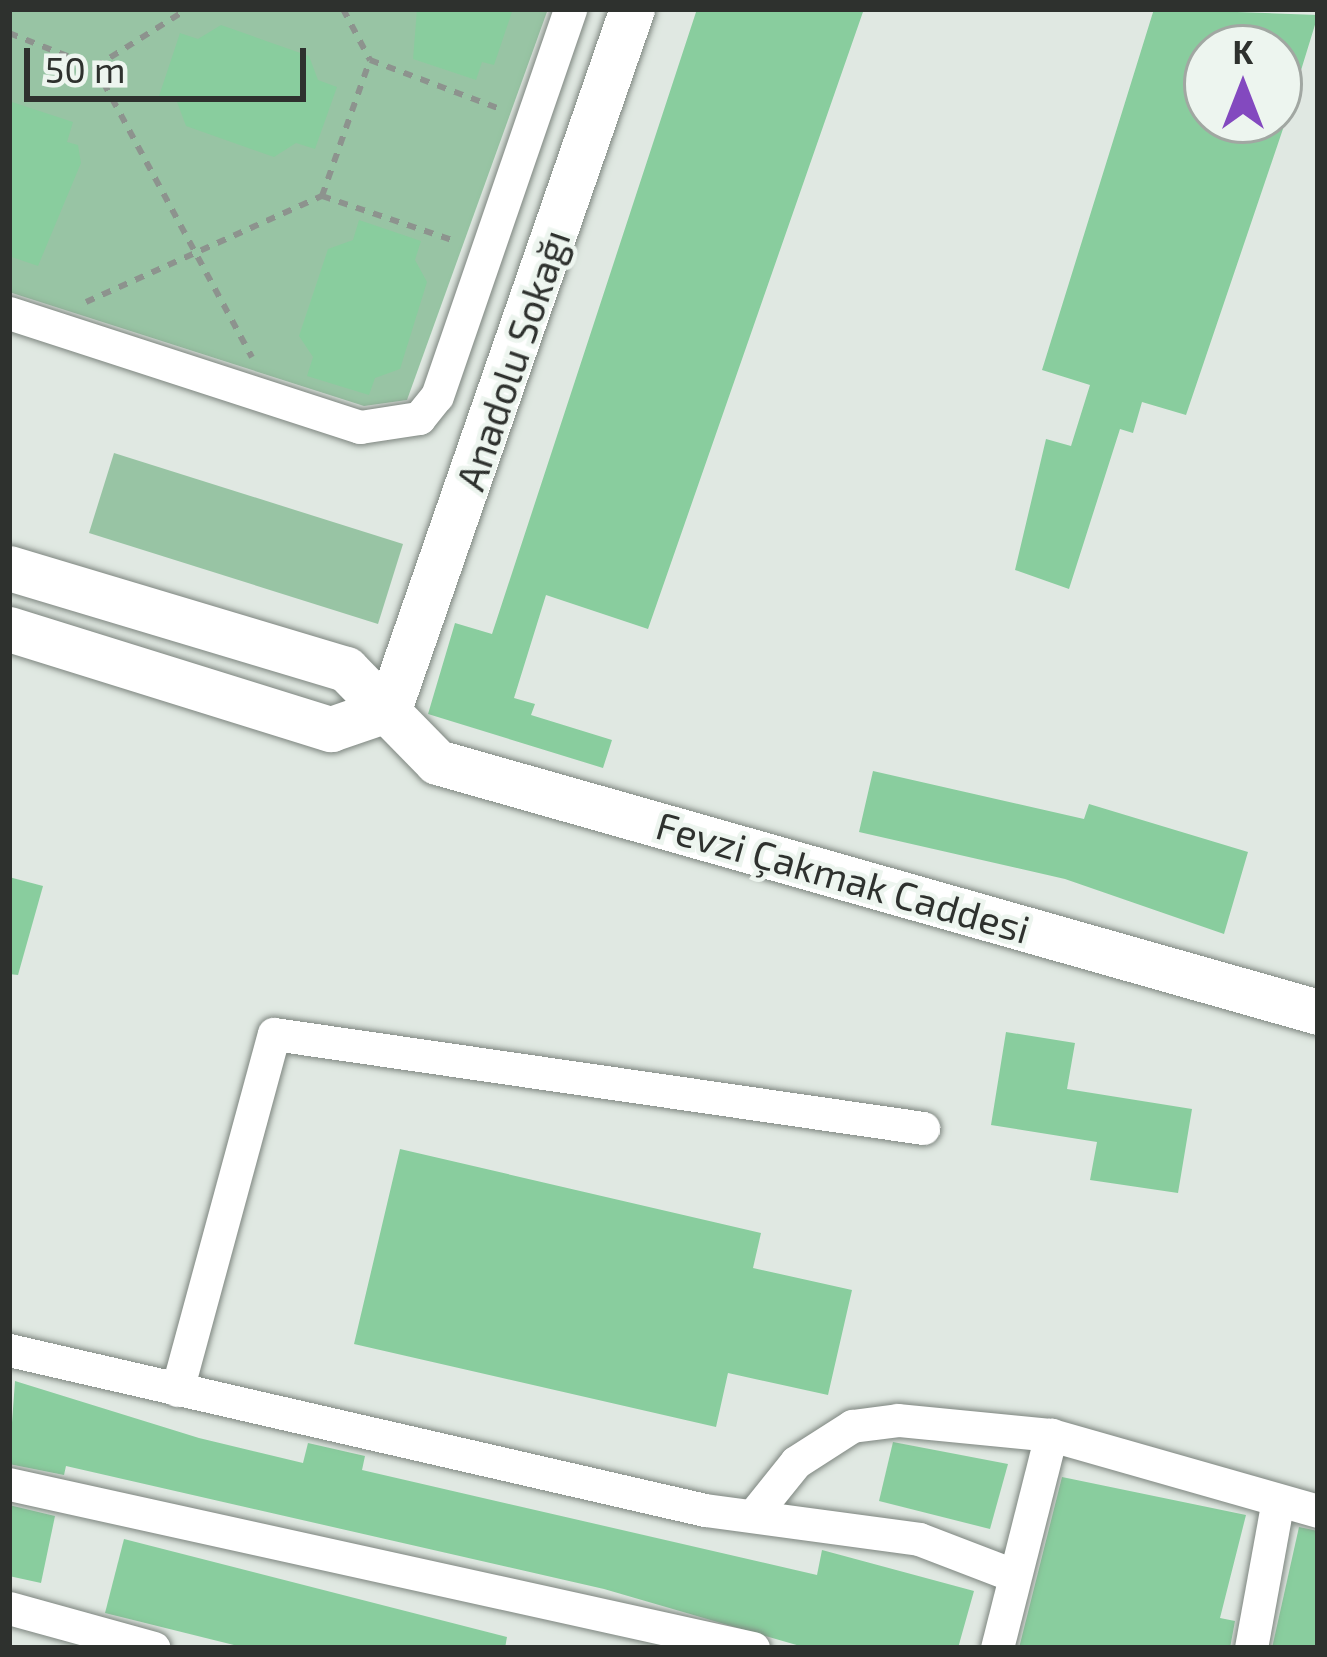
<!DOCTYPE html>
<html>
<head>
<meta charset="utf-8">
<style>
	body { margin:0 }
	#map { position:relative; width:1327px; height:1657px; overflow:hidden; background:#e0e8e2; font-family:"Exo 2",sans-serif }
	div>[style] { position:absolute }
	.green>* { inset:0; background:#98c4a4 }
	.building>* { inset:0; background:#89cd9e }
	.path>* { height:6px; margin-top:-3px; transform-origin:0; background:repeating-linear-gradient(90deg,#8d938e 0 9px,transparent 0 18px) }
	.roads { filter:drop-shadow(0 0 3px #7d857f) drop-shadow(0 0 3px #7d857f) }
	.street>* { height:33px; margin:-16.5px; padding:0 16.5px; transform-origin:16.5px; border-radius:16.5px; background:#fff }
	.secondary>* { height:45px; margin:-22.5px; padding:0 22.5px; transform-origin:22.5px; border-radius:22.5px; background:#fff }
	span { translate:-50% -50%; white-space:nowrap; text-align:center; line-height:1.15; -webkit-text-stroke:9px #edf5ef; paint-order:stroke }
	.street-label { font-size:39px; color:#2e312e }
	.frame { position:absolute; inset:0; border:12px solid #2e312e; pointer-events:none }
	.north { position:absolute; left:1183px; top:24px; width:120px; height:120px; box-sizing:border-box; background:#edf5ef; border:3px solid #a1a7a2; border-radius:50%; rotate:0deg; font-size:33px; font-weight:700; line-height:48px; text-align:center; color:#2e312e }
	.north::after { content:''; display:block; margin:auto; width:42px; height:54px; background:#8349bf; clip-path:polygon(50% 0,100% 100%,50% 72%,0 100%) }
	.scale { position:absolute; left:24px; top:48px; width:282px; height:54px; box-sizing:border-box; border:6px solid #2e312e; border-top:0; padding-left:15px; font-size:36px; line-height:42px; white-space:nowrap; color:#2e312e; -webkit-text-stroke:9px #edf5ef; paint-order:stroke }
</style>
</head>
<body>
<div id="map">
	<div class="green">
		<div style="clip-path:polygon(9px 9px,548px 9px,407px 400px,364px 406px,9px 292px)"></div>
		<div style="clip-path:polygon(114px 453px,403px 544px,378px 624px,89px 533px)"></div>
	</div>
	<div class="building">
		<div style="clip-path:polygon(417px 9px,513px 9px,494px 65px,482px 62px,476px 80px,413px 59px)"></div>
		<div style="clip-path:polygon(697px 9px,864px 9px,648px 629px,546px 595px,514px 698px,535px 704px,531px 715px,612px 740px,603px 768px,428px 714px,455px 623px,492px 634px)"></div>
		<div style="clip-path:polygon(1154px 9px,1318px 15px,1286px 119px,1279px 48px,1207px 48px,1207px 120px,1286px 120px,1186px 415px,1142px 402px,1133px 433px,1120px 429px,1069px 589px,1015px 570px,1046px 439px,1071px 446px,1090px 385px,1042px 370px)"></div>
		<div style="clip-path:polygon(221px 25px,309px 56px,318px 80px,337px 87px,315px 149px,296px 143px,274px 157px,186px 126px,177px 102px,159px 96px,180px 33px,198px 39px)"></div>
		<div style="clip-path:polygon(9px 101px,73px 122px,67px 142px,78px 145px,81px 163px,38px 266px,9px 256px)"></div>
		<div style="clip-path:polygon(359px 220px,421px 241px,415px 260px,427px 282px,400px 369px,375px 378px,369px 395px,307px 376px,313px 357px,299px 336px,328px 249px,353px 240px)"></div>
		<div style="clip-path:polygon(873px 771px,1084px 819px,1089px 804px,1248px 852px,1224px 934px,1065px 879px,859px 832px)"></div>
		<div style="clip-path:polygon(9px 877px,43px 886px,18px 975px,9px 974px)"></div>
		<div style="clip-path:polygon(1006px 1032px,1075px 1043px,1067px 1089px,1192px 1109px,1178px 1193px,1090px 1180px,1097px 1142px,991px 1125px)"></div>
		<div style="clip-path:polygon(400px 1149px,761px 1233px,753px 1268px,852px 1290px,828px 1395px,728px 1373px,716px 1427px,354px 1344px)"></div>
		<div style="clip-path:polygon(15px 1381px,199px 1438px,303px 1463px,308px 1443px,365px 1456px,362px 1470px,817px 1575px,822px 1550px,974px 1591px,958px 1648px,807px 1648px,604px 1589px,66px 1466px,64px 1475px,9px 1464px)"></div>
		<div style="clip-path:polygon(893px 1442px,1008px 1464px,990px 1529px,879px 1501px)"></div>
		<div style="clip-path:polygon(1062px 1477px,1246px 1515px,1220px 1618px,1235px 1621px,1230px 1648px,1019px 1648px)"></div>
		<div style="clip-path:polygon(9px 1505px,55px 1516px,41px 1583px,9px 1576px)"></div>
		<div style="clip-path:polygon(1299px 1527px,1318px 1531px,1318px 1648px,1272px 1648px)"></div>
		<div style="clip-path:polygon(124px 1539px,507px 1637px,505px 1648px,246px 1648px,105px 1613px)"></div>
	</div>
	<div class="path">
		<div style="left:343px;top:9px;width:58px;rotate:62.1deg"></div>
		<div style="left:370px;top:60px;width:137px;rotate:20.6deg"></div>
		<div style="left:9px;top:33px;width:92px;rotate:21.6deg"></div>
		<div style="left:95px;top:67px;width:330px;rotate:61.6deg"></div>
		<div style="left:95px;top:67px;width:109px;rotate:-32.2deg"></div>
		<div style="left:322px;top:196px;width:140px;rotate:18.7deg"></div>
		<div style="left:86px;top:302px;width:259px;rotate:-24.2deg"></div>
		<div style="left:322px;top:196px;width:144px;rotate:-70.6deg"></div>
	</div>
	<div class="roads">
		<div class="street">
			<div style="left:9px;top:313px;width:369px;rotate:18deg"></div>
			<div style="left:360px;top:427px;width:60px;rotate:-8.7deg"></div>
			<div style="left:419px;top:418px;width:28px;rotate:-51deg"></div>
			<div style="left:437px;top:396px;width:409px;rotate:-71deg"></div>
			<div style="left:9px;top:1350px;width:714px;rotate:12.95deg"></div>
			<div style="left:705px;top:1510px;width:216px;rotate:7.7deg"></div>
			<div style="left:919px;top:1539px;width:97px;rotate:21deg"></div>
			<div style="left:177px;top:1390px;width:369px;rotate:-74.8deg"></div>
			<div style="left:274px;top:1034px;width:656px;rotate:8.24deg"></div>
			<div style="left:9px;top:1484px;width:762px;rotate:12.43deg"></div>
			<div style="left:755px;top:1513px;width:65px;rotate:-51.2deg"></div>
			<div style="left:796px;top:1462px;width:67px;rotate:-32.7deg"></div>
			<div style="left:852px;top:1426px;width:46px;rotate:-7.4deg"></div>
			<div style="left:898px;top:1420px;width:154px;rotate:5.6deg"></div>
			<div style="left:1051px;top:1435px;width:278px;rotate:15.9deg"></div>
			<div style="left:9px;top:1608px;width:150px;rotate:15.4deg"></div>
			<div style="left:997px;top:1648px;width:220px;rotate:-75.8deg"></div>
			<div style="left:1251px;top:1648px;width:150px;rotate:-79.7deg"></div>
		</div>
		<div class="secondary">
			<div style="left:9px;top:568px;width:352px;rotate:16.7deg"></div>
			<div style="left:346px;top:669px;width:130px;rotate:45.6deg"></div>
			<div style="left:437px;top:762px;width:916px;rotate:15.84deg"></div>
			<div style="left:9px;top:629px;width:337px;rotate:17.3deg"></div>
			<div style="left:331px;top:729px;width:61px;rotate:-19deg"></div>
			<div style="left:389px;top:709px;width:741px;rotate:-70.86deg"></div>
		</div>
	</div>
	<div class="street-label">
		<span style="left:513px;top:360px;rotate:-71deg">Anadolu Sokağı</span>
		<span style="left:843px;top:877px;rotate:16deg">Fevzi Çakmak Caddesi</span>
	</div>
	<div class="frame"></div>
	<div class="north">K</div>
	<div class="scale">50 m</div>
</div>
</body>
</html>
